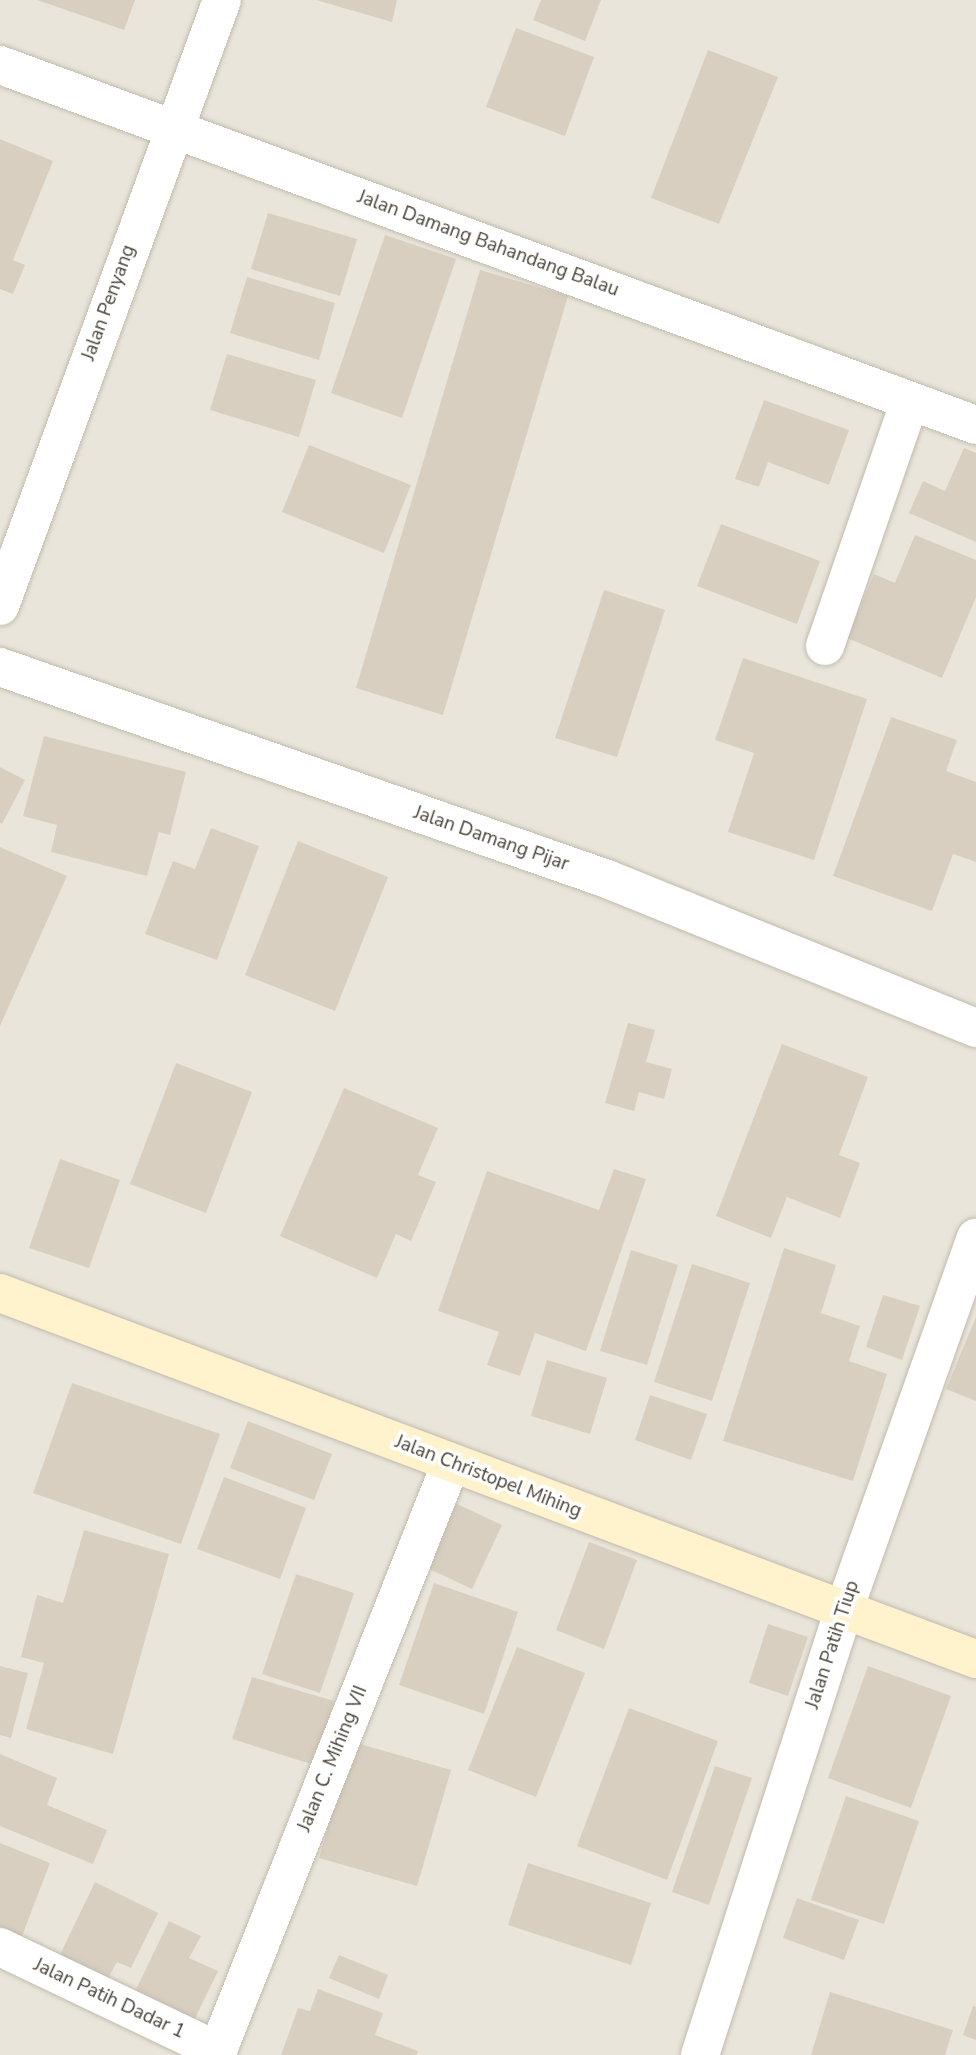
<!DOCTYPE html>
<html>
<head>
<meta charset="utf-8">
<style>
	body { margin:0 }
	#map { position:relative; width:976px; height:2055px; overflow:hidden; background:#f6f3ec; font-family:"Nunito Sans",sans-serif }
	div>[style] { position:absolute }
	.residential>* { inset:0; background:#eae5da }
	.building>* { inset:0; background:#d8cfc1 }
	.roads { filter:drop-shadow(0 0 2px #c2bbae) drop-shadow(0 0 2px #c2bbae) }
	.street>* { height:38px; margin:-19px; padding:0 19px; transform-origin:19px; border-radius:19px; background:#fff }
	.secondary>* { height:38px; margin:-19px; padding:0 19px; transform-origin:19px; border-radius:19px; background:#fff3cd }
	span { translate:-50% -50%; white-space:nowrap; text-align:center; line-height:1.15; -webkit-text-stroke:7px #fff; paint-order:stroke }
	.street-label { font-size:19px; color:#4b4439 }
</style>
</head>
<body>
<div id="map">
	<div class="residential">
		<div style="clip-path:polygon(0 0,976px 0,976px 2055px,0 2055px)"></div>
	</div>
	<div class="building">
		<div style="clip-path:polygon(37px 0,135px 0,124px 30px)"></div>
		<div style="clip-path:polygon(316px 0,397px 0,392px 22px)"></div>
		<div style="clip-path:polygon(541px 0,601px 0,585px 41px,533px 20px)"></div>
		<div style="clip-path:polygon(516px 28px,594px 57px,565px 136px,486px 107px)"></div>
		<div style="clip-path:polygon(708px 50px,778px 77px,719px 224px,651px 198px)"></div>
		<div style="clip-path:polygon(0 139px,53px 161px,13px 260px,25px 265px,13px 294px,0 289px)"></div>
		<div style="clip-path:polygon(268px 213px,357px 239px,340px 296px,251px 269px)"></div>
		<div style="clip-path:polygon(385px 235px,456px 259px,402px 418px,331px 393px)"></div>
		<div style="clip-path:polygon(480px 270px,568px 296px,443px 715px,356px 688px)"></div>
		<div style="clip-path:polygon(247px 277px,335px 303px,319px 360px,230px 333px)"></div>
		<div style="clip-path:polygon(227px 354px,316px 380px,299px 437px,210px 410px)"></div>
		<div style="clip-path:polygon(764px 400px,849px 430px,829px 485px,768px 462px,759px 487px,735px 479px)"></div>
		<div style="clip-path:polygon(309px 445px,411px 485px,384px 553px,282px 512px)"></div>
		<div style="clip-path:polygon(964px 448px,976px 453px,976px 542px,909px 513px,923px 481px,945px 491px)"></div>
		<div style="clip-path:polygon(721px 524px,820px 561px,797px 624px,697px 586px)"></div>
		<div style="clip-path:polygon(915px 535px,976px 560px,976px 597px,942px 678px,847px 638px,874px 574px,895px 583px)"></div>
		<div style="clip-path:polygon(604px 590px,665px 610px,617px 757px,555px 738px)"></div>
		<div style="clip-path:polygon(743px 658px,867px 699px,814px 860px,728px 832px,754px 753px,715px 740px)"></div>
		<div style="clip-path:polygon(891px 717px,957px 740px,946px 771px,976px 782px,976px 862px,953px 854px,932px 911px,833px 876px)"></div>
		<div style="clip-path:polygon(44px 736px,186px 772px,170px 835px,159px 832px,147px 876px,51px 852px,57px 825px,23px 816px)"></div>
		<div style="clip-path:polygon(0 767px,25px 780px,2px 824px,0 823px)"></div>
		<div style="clip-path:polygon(211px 828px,259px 846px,217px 960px,145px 934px,173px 861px,195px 869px)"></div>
		<div style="clip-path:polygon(298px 841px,388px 877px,335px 1011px,245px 975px)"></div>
		<div style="clip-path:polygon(0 847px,67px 876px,0 1026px)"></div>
		<div style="clip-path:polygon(628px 1023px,655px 1030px,646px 1062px,672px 1069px,664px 1099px,639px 1092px,634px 1111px,605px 1103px)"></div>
		<div style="clip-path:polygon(782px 1044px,868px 1077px,839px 1155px,860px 1163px,840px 1218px,787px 1197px,771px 1238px,716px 1216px)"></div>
		<div style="clip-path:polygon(176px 1063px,252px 1092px,206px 1213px,130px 1184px)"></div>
		<div style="clip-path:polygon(344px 1088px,438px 1128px,418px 1175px,436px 1182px,411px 1241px,396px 1234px,377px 1278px,280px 1236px)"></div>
		<div style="clip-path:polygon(60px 1159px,120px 1180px,89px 1268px,29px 1248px)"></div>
		<div style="clip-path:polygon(614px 1169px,646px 1179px,586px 1351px,535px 1333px,520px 1376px,487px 1365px,499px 1332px,438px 1311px,487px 1171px,599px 1210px)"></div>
		<div style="clip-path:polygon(784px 1248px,836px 1265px,821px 1313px,860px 1326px,849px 1361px,887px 1374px,853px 1481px,723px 1441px)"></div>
		<div style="clip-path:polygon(631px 1250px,678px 1265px,647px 1365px,600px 1351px)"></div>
		<div style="clip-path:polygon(692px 1264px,750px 1283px,712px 1401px,654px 1382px)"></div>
		<div style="clip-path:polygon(883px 1295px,920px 1306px,902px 1360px,866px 1347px)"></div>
		<div style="clip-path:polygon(976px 1317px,976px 1401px,946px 1389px)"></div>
		<div style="clip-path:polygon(547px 1360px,607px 1378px,590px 1434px,531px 1416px)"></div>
		<div style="clip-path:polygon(72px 1383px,220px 1434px,181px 1544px,33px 1493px)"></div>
		<div style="clip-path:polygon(650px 1395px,707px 1414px,691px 1460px,635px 1440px)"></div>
		<div style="clip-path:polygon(248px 1421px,332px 1454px,314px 1500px,230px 1468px)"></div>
		<div style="clip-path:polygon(224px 1477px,306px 1508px,280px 1579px,197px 1549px)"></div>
		<div style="clip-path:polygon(455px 1503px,502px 1525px,472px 1589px,425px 1567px)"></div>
		<div style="clip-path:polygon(84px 1530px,169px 1554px,113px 1754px,26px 1729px,44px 1663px,21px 1657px,37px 1595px,63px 1603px)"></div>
		<div style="clip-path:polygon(589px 1542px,637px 1560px,604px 1649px,556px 1630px)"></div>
		<div style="clip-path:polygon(296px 1574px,354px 1593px,320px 1693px,262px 1674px)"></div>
		<div style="clip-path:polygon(434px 1583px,518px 1612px,484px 1714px,399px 1685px)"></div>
		<div style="clip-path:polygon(768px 1624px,808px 1637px,788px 1696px,749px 1683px)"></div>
		<div style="clip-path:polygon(517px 1647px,585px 1673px,536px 1797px,468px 1770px)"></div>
		<div style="clip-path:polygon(0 1666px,28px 1673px,11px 1738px,0 1735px)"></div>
		<div style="clip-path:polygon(868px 1666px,951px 1696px,911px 1808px,828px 1778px)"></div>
		<div style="clip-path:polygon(252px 1677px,334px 1701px,314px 1765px,232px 1739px)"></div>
		<div style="clip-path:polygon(629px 1708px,718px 1741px,667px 1880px,577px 1846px)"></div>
		<div style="clip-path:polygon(353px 1742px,451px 1770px,417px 1886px,319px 1858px)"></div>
		<div style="clip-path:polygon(0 1754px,57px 1778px,47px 1805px,107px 1830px,93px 1864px,0 1826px)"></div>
		<div style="clip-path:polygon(715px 1766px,752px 1778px,709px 1905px,672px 1892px)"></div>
		<div style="clip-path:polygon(846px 1796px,919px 1821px,884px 1924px,811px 1900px)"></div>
		<div style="clip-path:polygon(0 1843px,50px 1863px,20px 1941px,0 1933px)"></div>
		<div style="clip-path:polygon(528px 1863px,651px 1903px,631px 1965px,508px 1925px)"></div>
		<div style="clip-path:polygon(95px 1882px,158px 1913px,131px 1968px,117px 1962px,101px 1991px,55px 1965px)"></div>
		<div style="clip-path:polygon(797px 1898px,859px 1920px,844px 1960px,783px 1938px)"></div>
		<div style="clip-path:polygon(169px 1921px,201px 1936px,189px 1958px,218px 1971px,188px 2033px,129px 2004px)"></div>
		<div style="clip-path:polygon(339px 1955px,388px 1975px,379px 1999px,329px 1978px)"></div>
		<div style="clip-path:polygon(318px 1989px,383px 2013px,375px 2035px,418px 2051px,417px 2055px,281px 2055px,298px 2008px,310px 2011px)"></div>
		<div style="clip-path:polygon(830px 1992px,953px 2030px,945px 2055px,811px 2055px)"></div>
		<div style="clip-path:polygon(973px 2006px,976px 2007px,976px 2040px,963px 2035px)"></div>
	</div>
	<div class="roads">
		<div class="street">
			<div style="left:0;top:65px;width:1040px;rotate:20.25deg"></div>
			<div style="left:0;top:606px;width:645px;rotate:-69.88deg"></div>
			<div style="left:825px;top:646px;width:259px;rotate:-70.9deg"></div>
			<div style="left:0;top:667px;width:643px;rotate:19.25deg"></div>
			<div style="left:607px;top:879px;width:398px;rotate:22deg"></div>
			<div style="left:0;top:1947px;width:242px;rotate:25.5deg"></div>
			<div style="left:216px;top:2055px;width:637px;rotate:-68.35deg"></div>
			<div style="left:700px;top:2055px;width:468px;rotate:-72.1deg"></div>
			<div style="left:844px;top:1610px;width:395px;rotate:-70.5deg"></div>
		</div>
		<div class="secondary">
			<div style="left:0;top:1293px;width:1042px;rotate:20.56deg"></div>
		</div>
	</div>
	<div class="street-label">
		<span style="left:488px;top:244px;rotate:20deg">Jalan Damang Bahandang Balau</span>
		<span style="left:109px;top:303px;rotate:-70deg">Jalan Penyang</span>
		<span style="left:491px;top:839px;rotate:19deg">Jalan Damang Pijar</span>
		<span style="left:488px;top:1477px;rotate:21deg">Jalan Christopel Mihing</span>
		<span style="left:833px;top:1645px;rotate:-72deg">Jalan Patih Tiup</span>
		<span style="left:333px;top:1759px;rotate:-68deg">Jalan C. Mihing VII</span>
		<span style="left:109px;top:1999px;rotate:25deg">Jalan Patih Dadar 1</span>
	</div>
</div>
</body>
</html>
